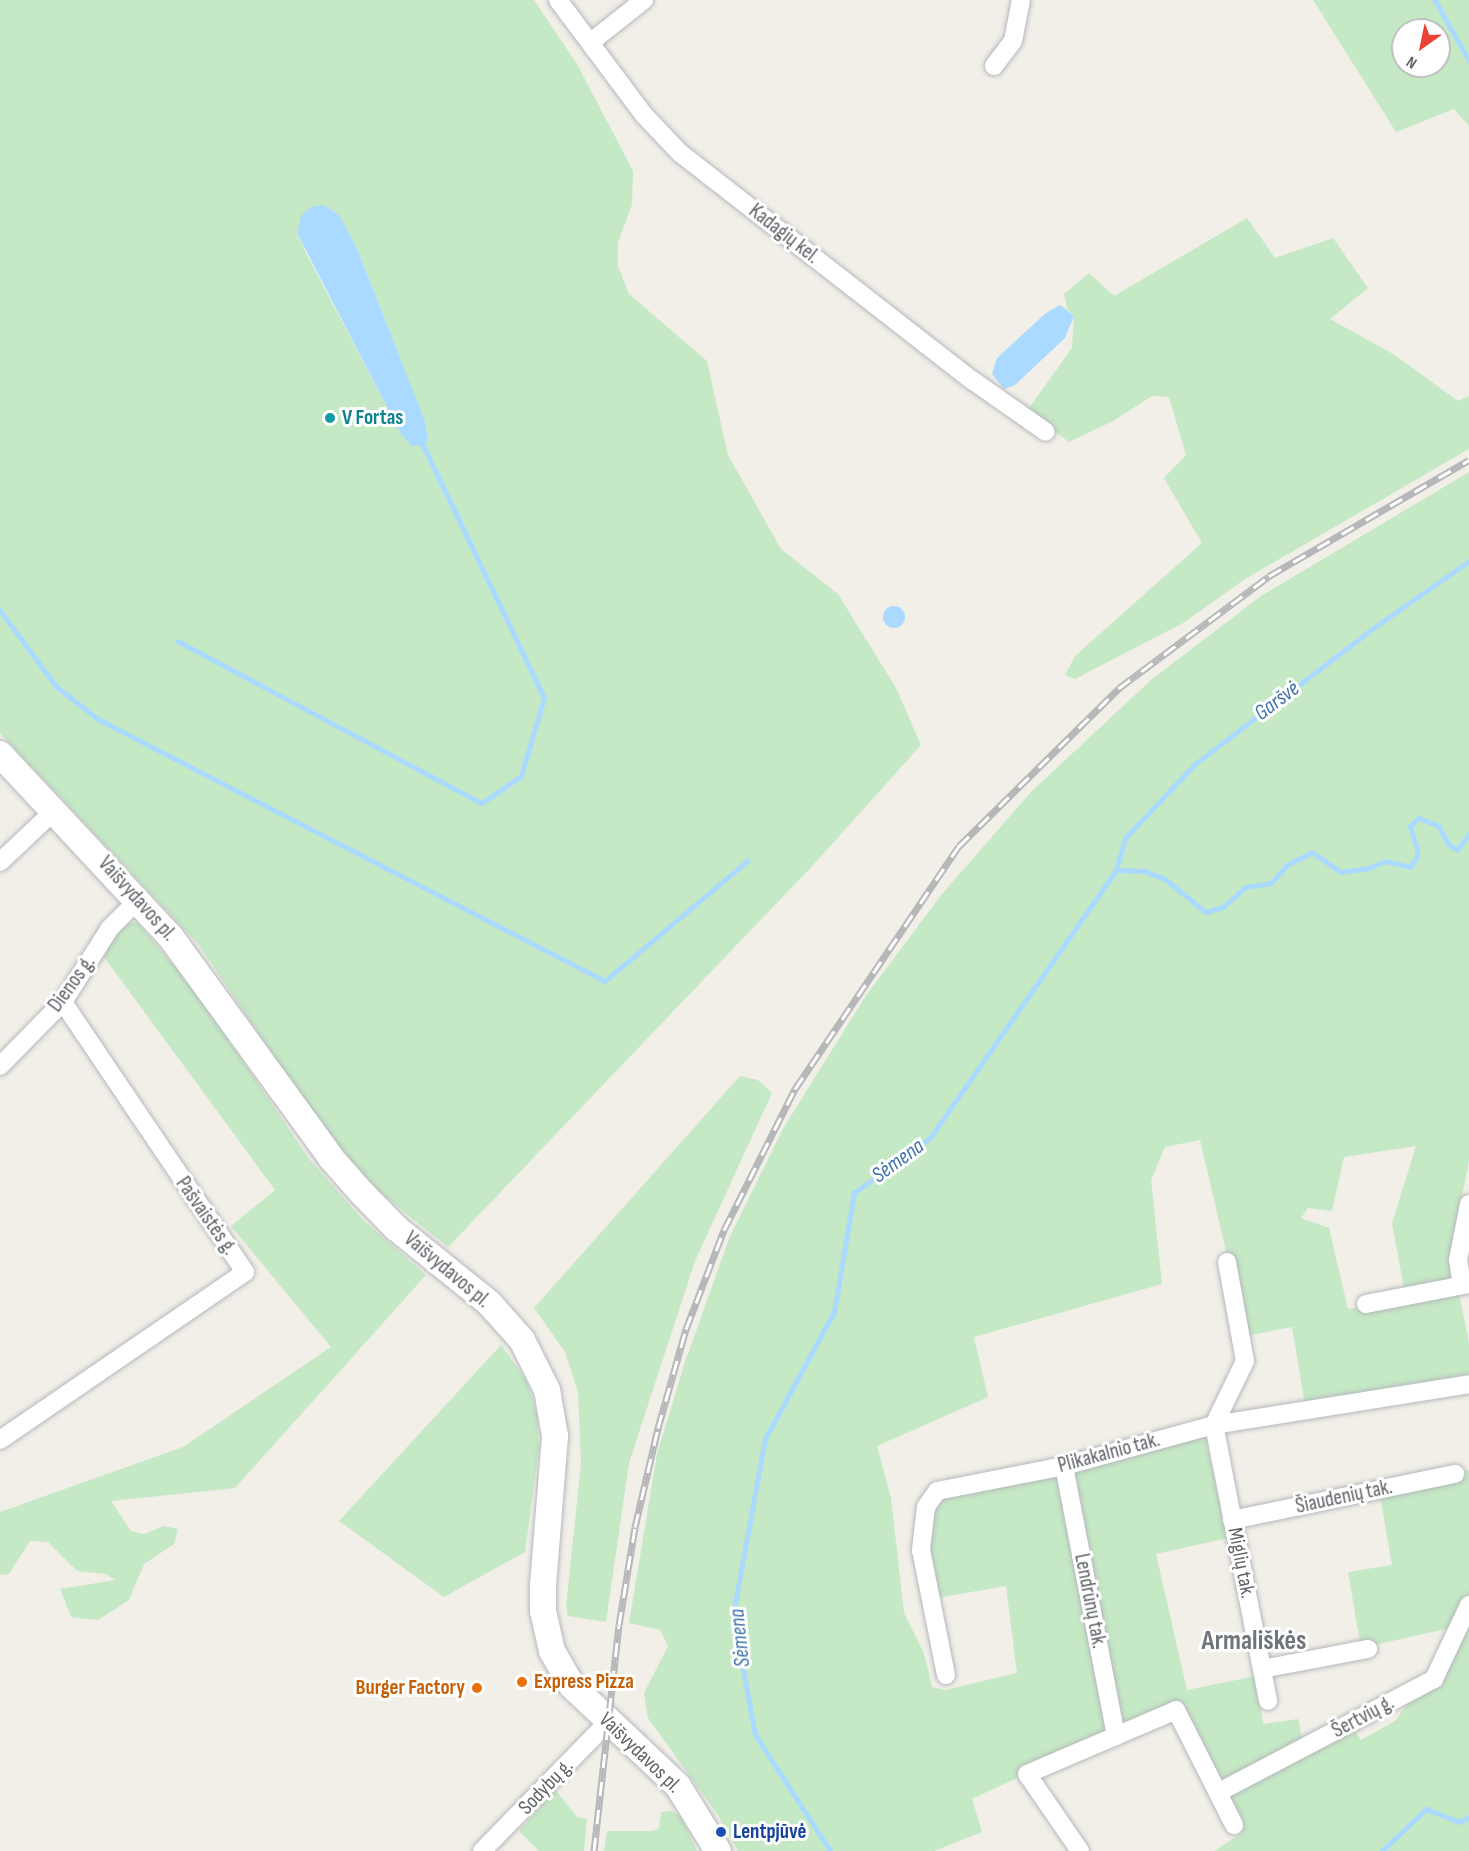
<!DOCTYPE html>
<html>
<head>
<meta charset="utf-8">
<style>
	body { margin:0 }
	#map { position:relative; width:1469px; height:1851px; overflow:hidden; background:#f1efe8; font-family:"Sofia Sans Condensed",sans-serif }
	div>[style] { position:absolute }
	.green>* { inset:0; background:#c5e8c5 }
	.water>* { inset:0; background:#aadaff }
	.round { border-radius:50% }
	.stream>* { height:4.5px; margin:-2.25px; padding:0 2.25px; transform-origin:2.25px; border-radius:2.25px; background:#aadaff }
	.roads { filter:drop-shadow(0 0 2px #b5b8bc) drop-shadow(0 0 2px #b5b8bc) }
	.street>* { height:18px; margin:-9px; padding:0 9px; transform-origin:9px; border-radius:9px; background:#fff }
	.secondary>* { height:26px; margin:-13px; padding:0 13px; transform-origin:13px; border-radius:13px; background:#fff }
	.rail>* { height:7px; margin-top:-3.5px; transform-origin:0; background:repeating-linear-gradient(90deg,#fff 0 14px,#b6b7b8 0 28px); box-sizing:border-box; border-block:2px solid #b6b7b8 }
	.dots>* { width:16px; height:16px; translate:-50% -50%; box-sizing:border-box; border:3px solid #fff; border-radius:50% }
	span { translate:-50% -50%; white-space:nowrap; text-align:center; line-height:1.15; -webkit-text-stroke:6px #fff; paint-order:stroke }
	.street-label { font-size:21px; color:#5f6368 }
	.culture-label { font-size:21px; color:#0d838f; font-weight:700 }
	.left { translate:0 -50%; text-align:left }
	.food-label { font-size:21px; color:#c56008; font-weight:700 }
	.right { translate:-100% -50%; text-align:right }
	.transit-label { font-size:21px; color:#164399; font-weight:700 }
	.water-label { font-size:22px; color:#4174aa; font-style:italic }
	.district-label { font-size:27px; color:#70757a; font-weight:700 }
	.north { position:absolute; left:1391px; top:18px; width:60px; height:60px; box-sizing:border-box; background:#fff; border:2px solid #bfc1c3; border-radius:50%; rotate:213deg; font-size:16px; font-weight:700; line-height:24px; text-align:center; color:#5f6368 }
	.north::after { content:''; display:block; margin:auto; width:21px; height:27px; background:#ea4335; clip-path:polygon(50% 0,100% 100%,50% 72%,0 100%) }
</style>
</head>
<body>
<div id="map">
	<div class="green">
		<div style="clip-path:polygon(evenodd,0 0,534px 0,577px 64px,633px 171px,632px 205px,618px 242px,618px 266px,629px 294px,707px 361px,728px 455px,781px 549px,838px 594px,896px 688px,921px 745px,815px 863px,448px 1247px,368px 1183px,325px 1132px,199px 945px,0 733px,0 0,324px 205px,339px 215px,356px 246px,425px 421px,428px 441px,401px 434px,306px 253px,297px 233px,324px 205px)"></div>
		<div style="clip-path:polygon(evenodd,1313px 0,1469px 0,1469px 126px,1454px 109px,1396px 132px,1313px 0,1403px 30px,1439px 30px,1439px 66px,1403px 66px,1403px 30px)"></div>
		<div style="clip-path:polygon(1247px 218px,1275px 258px,1333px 238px,1368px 288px,1330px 319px,1393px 354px,1458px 401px,1469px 396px,1469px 449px,1245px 579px,1183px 623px,1075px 679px,1065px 675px,1075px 656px,1202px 543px,1164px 478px,1186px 455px,1169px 397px,1152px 396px,1113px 421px,1069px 442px,1027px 411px,1072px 348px,1074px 316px,1067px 309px,1064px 294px,1089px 273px,1114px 296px)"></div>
		<div style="clip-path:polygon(1469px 472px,1469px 1161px,1451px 1253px,1450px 1282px,1404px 1289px,1392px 1223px,1416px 1146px,1344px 1157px,1332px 1211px,1308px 1208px,1301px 1218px,1329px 1228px,1348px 1309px,1459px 1294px,1469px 1342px,1469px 1374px,1305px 1405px,1292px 1327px,1246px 1336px,1200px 1140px,1165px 1147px,1151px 1180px,1162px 1284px,974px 1337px,988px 1397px,877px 1446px,891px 1498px,904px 1613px,924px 1653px,932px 1687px,945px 1690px,1017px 1673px,1006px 1586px,936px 1598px,925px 1549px,931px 1508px,940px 1494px,1205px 1437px,1228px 1538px,1156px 1554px,1187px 1690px,1256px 1676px,1263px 1724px,1298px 1719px,1303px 1743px,1220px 1787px,1176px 1704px,972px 1799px,982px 1832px,934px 1851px,738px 1851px,718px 1815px,648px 1718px,644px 1693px,668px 1646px,660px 1630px,629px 1623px,657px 1454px,685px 1362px,730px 1236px,784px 1127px,865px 997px,942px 894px,1031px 792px,1151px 680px,1261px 596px)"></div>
		<div style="clip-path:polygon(127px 923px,138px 923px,197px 993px,309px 1159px,363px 1220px,426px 1275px,235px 1488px,111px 1501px,131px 1531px,144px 1534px,164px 1526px,178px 1529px,174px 1544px,144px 1564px,129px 1600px,98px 1620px,71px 1617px,60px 1589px,116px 1580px,105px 1574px,77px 1571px,48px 1542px,30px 1541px,9px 1574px,0 1575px,0 1512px,183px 1447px,331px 1347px,231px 1226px,275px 1190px,104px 957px,117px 930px)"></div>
		<div style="clip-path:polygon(740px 1076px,758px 1080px,772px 1093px,695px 1261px,629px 1463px,606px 1622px,568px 1616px,566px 1606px,581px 1464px,578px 1392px,565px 1352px,534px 1308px)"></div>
		<div style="clip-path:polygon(501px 1345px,527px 1381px,537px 1413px,539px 1448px,525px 1552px,444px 1597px,339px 1521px)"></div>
		<div style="clip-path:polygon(1469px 1470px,1469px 1596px,1454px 1627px,1361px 1648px,1348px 1572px,1392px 1565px,1378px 1485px)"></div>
		<div style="clip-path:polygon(1469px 1622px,1469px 1851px,1214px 1851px,1242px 1833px,1228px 1799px,1233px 1793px,1355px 1731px,1361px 1740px,1395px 1721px)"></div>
		<div style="clip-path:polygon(555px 1789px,577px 1817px,587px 1819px,584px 1851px,539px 1851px,519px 1831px)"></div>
		<div style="clip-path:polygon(672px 1811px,681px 1817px,697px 1851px,604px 1851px,607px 1831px,653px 1831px,659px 1828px,661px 1812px)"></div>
	</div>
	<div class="water">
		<div style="clip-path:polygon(324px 205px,339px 215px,356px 246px,425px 421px,428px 441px,423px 446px,412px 446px,401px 434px,297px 233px,301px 216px,311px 207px)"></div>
		<div style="clip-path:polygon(1060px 305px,1074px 316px,1065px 338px,1015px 385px,1004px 389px,992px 374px,997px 358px,1046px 313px)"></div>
		<div class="round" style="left:883px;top:606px;width:22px;height:22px"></div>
	</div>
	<div class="stream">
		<div style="left:1435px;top:0;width:69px;rotate:60.5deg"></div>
		<div style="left:0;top:610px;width:94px;rotate:53.6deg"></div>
		<div style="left:56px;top:686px;width:53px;rotate:38.2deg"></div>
		<div style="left:98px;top:719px;width:571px;rotate:27.33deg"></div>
		<div style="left:605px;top:981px;width:186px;rotate:-40.2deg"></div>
		<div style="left:178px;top:641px;width:344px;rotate:28.1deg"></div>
		<div style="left:482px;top:803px;width:47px;rotate:-34.7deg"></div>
		<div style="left:521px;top:776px;width:81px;rotate:-73.6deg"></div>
		<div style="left:544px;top:698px;width:280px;rotate:-115.6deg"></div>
		<div style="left:1116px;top:870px;width:33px;rotate:-74deg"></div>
		<div style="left:1125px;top:838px;width:102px;rotate:-46.6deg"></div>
		<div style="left:1195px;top:764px;width:223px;rotate:-37.3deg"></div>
		<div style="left:1372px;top:629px;width:118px;rotate:-35deg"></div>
		<div style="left:830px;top:1851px;width:138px;rotate:-122.9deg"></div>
		<div style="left:755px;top:1735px;width:122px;rotate:-100.4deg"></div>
		<div style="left:733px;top:1615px;width:179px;rotate:-79.7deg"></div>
		<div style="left:765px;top:1439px;width:145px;rotate:-61.5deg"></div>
		<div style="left:834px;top:1312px;width:121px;rotate:-80.5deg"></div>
		<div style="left:854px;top:1193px;width:94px;rotate:-35.9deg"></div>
		<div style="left:930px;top:1138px;width:326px;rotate:-55.2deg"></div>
		<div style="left:1116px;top:870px;width:29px;rotate:2deg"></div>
		<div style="left:1145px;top:871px;width:22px;rotate:22deg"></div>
		<div style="left:1165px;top:879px;width:53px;rotate:38.8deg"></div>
		<div style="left:1206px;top:912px;width:18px;rotate:-16deg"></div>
		<div style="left:1223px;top:907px;width:30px;rotate:-41deg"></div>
		<div style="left:1246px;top:887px;width:25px;rotate:-9deg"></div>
		<div style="left:1271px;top:883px;width:24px;rotate:-48deg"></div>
		<div style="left:1287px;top:865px;width:28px;rotate:-27deg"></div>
		<div style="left:1312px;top:852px;width:35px;rotate:35deg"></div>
		<div style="left:1341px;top:872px;width:27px;rotate:-8deg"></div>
		<div style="left:1368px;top:868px;width:19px;rotate:-21deg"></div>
		<div style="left:1386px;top:861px;width:25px;rotate:14deg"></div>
		<div style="left:1410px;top:867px;width:11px;rotate:-52deg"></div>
		<div style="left:1417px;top:858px;width:9px;rotate:-90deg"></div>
		<div style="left:1417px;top:849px;width:24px;rotate:-107deg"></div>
		<div style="left:1410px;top:826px;width:12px;rotate:-42deg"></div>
		<div style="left:1419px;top:818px;width:22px;rotate:22deg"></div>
		<div style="left:1439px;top:826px;width:19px;rotate:62deg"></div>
		<div style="left:1448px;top:843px;width:11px;rotate:38deg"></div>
		<div style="left:1457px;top:850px;width:20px;rotate:-53deg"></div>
		<div style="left:1382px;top:1851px;width:61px;rotate:-43.7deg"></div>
		<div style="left:1426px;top:1809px;width:36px;rotate:21deg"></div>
		<div style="left:1460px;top:1822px;width:10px;rotate:-29deg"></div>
	</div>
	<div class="roads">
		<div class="street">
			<div style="left:558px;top:0;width:144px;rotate:53.2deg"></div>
			<div style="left:644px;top:115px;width:52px;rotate:46.5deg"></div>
			<div style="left:680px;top:153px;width:370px;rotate:37.9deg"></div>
			<div style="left:972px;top:380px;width:90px;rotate:35.1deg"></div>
			<div style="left:591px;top:42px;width:68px;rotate:-38.4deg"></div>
			<div style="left:994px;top:66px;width:31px;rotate:-53deg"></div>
			<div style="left:1013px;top:41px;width:42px;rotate:-79deg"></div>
			<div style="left:0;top:862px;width:76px;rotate:-43.4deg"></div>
			<div style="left:0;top:1066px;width:90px;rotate:-45.5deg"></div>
			<div style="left:63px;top:1002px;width:88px;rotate:-57.6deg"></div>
			<div style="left:110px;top:928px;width:41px;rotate:-45deg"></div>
			<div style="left:1227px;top:1262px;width:101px;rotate:79.7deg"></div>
			<div style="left:1245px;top:1361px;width:71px;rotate:115.8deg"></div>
			<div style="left:1214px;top:1425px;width:281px;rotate:78.9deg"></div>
			<div style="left:1462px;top:1285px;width:25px;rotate:-99deg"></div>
			<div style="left:1458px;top:1260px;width:57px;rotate:-78.9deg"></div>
			<div style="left:1366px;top:1304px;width:105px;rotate:-11deg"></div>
			<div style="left:0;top:1440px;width:297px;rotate:-34.4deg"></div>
			<div style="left:245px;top:1272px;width:326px;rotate:-124deg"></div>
			<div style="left:1064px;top:1466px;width:275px;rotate:79.1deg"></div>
			<div style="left:1232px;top:1520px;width:228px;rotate:-11.7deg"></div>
			<div style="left:1262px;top:1669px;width:108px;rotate:-10.7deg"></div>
			<div style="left:946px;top:1675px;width:127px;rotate:-101.3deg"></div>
			<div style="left:921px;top:1550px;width:43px;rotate:-83.4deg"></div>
			<div style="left:926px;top:1507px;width:19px;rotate:-55deg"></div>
			<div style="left:937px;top:1491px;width:129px;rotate:-11.1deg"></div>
			<div style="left:1064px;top:1466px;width:156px;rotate:-15.3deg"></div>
			<div style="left:1214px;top:1425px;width:258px;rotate:-9.1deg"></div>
			<div style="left:1219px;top:1792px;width:243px;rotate:-27.7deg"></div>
			<div style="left:1434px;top:1679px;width:82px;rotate:-64.7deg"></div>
			<div style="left:482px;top:1851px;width:180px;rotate:-45.7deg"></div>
			<div style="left:1080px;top:1851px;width:93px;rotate:-124.5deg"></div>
			<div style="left:1027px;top:1774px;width:162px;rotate:-23.2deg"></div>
			<div style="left:1176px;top:1710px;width:129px;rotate:63.2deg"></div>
		</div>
		<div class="secondary">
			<div style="left:0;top:754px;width:249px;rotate:47deg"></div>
			<div style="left:170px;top:936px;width:274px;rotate:54deg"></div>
			<div style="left:331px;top:1158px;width:45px;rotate:48.6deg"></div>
			<div style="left:361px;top:1192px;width:50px;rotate:45.8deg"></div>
			<div style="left:396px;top:1228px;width:119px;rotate:38.9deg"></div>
			<div style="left:489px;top:1303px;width:50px;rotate:48.3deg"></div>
			<div style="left:522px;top:1340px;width:56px;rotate:63.4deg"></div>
			<div style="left:547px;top:1390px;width:47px;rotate:80.1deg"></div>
			<div style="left:555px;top:1436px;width:149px;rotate:94.6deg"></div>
			<div style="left:543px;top:1585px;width:26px;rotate:90deg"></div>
			<div style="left:543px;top:1611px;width:41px;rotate:77.3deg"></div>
			<div style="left:552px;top:1651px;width:40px;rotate:60.3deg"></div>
			<div style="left:572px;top:1686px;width:146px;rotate:43.3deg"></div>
			<div style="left:678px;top:1786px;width:76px;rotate:58.4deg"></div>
		</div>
	</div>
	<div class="rail">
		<div style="left:594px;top:1851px;width:227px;rotate:-83.7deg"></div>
		<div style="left:619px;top:1625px;width:99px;rotate:-80.7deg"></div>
		<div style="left:635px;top:1527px;width:102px;rotate:-76.9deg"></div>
		<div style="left:658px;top:1428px;width:103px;rotate:-74.2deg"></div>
		<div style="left:686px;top:1329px;width:106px;rotate:-69deg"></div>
		<div style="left:724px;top:1230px;width:158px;rotate:-63.3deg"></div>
		<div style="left:795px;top:1089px;width:293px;rotate:-56deg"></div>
		<div style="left:959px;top:846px;width:225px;rotate:-44.6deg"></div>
		<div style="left:1119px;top:688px;width:187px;rotate:-36.7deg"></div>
		<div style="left:1269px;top:576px;width:231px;rotate:-30.1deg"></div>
	</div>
	<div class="dots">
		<div style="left:330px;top:418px;background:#0f9aa8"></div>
		<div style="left:522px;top:1682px;background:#e8710a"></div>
		<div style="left:477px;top:1688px;background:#e8710a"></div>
		<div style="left:721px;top:1832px;background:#1a4fb4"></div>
	</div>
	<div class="street-label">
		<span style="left:784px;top:234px;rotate:38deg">Kadagių kel.</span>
		<span style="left:137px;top:899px;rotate:48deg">Vaišvydavos pl.</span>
		<span style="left:72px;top:984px;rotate:-54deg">Dienos g.</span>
		<span style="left:206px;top:1216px;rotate:55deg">Pašvaistės g.</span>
		<span style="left:447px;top:1270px;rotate:40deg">Vaišvydavos pl.</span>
		<span style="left:1109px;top:1453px;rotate:-15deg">Plikakalnio tak.</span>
		<span style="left:1344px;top:1497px;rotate:-12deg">Šiaudenių tak.</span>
		<span style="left:1241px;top:1563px;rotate:79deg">Miglių tak.</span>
		<span style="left:1090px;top:1601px;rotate:79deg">Lendrūnų tak.</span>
		<span style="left:1363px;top:1717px;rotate:-28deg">Šertvių g.</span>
		<span style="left:640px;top:1753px;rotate:44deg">Vaišvydavos pl.</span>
		<span style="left:546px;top:1787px;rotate:-46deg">Sodybų g.</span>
	</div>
	<div class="culture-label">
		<span class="left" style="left:342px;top:418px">V Fortas</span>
	</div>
	<div class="food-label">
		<span class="left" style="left:534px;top:1682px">Express Pizza</span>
		<span class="right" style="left:465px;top:1688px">Burger Factory</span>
	</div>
	<div class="transit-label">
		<span class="left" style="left:733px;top:1832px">Lentpjūvė</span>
	</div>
	<div class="water-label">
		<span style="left:1277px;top:701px;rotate:-37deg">Garšvė</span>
		<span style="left:898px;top:1161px;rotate:-36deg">Sėmena</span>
		<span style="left:740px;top:1638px;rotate:-96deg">Sėmena</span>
	</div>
	<div class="district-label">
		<span style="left:1254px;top:1642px">Armališkės</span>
	</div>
	<div class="north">N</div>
</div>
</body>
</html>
